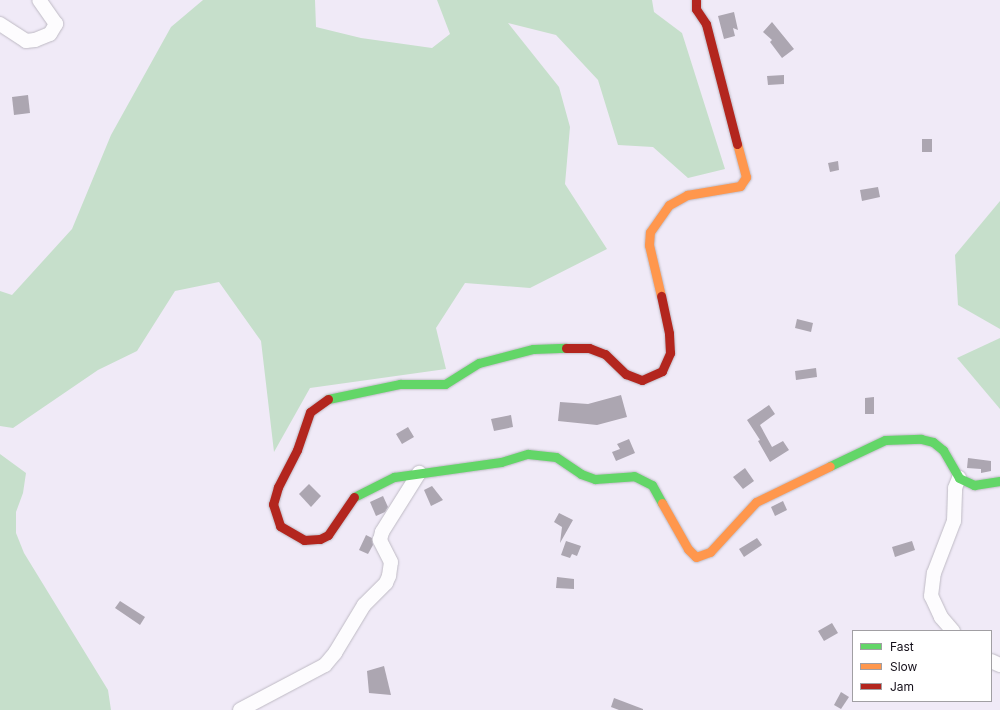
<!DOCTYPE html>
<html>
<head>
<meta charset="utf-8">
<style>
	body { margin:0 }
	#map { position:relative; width:1000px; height:710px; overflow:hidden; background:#f0eaf7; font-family:Inter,sans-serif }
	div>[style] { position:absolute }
	.green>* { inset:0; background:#c6dfcb }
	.building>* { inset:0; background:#aca6b1 }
	.roads { filter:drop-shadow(0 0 1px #bebac4) drop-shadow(0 0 1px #bebac4) }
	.street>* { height:14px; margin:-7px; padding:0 7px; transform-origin:7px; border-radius:7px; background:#fdfcfe }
	.fast>* { height:9px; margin:-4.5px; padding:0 4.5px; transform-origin:4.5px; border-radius:4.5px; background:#63d668 }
	.slow>* { height:9px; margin:-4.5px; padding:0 4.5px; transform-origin:4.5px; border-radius:4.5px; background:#ff974d }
	.jam>* { height:9px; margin:-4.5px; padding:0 4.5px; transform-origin:4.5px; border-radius:4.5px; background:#b3261e }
	span { translate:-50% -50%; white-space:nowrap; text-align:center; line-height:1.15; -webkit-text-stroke:3.5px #fff; paint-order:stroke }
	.legend { position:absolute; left:852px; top:630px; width:140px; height:72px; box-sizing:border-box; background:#fff; border:1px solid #a19fa3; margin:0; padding:5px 7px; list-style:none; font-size:12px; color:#140f19 }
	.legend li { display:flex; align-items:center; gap:8px; height:20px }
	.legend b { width:20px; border:1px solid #a19fa3 }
</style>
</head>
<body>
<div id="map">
	<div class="green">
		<div style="clip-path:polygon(203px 0,315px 0,316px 27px,361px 38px,432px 48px,450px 34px,437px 0,652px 0,654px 12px,682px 33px,725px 169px,688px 178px,653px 147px,618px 145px,598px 80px,556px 35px,508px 23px,559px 87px,570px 127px,565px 184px,607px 249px,530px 288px,465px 283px,436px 328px,446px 369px,310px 388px,274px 452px,261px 341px,219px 282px,175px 291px,137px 351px,98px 370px,13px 428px,0 426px,0 291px,12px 295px,72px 229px,111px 135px,171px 27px)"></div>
		<div style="clip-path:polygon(1000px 201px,1000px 329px,958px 305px,955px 255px)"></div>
		<div style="clip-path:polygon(1000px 338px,1000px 409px,957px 358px)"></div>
		<div style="clip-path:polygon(0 454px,26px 473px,23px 493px,16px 512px,16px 533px,24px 553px,108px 690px,111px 710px,0 710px)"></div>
	</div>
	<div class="building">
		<div style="clip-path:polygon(734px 12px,738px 30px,733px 28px,735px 36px,724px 39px,718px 16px)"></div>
		<div style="clip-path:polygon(772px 22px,794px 49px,782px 58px,770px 42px,772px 40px,763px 32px)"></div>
		<div style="clip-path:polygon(784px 75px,784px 84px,768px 85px,767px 76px)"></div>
		<div style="clip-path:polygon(28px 95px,30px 113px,14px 115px,12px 97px)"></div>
		<div style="clip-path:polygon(922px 139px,932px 139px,932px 152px,922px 152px)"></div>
		<div style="clip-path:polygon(838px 161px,839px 170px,830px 172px,828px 163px)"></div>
		<div style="clip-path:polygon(878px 187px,880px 197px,862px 201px,860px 190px)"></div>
		<div style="clip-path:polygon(797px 319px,813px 323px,811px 332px,795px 328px)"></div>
		<div style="clip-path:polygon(816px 368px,817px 377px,796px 380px,795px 371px)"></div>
		<div style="clip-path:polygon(621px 395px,627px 417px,597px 425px,558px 421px,560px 402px,588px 404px)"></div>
		<div style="clip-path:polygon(874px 397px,874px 414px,865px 414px,865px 398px)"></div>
		<div style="clip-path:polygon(769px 405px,775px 414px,760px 425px,772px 447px,783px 441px,789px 450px,770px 462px,758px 441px,760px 440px,747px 420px)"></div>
		<div style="clip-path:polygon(511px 415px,513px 427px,494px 431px,491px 419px)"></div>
		<div style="clip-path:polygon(408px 427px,414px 437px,402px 444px,396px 434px)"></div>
		<div style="clip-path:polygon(629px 439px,635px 453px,616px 461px,612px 452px,620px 449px,617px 444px)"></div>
		<div style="clip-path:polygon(968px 458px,991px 461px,991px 471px,981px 473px,981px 469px,967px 468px)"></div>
		<div style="clip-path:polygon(745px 468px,754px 481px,743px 489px,733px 477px)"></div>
		<div style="clip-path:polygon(309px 484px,321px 496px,311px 507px,299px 494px)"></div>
		<div style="clip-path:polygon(432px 486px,443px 500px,431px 506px,424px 490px)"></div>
		<div style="clip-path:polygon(383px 496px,388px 507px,385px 512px,376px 516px,370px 502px)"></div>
		<div style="clip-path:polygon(783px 501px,787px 510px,775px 516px,771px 507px)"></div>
		<div style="clip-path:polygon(559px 513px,573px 520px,560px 543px,562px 527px,554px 522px)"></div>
		<div style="clip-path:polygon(366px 535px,372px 538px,373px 545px,368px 554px,359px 550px)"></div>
		<div style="clip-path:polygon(757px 538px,762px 545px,744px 557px,739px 549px)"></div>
		<div style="clip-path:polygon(566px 541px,581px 546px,577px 556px,572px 554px,570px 558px,561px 555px)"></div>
		<div style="clip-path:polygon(912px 541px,915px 550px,895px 557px,892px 547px)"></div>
		<div style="clip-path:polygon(557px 577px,574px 579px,574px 589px,556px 588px)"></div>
		<div style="clip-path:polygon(120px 601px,145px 617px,140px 625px,115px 608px)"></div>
		<div style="clip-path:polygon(832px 623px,838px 633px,824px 641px,818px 631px)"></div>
		<div style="clip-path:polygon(384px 666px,391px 695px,369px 693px,367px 671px)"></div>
		<div style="clip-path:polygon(841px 692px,849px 697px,841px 709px,834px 705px)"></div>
		<div style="clip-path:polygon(614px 698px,643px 709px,643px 710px,619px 710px,611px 707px)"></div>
	</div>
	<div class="roads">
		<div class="street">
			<div style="left:0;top:24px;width:31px;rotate:33deg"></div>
			<div style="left:26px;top:41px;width:9px;rotate:-6deg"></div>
			<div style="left:35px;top:40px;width:16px;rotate:-22deg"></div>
			<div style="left:50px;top:34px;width:12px;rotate:-59deg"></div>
			<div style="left:56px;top:24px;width:29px;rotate:-125deg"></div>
			<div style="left:953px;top:631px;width:18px;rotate:-131deg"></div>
			<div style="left:941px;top:617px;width:23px;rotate:-115deg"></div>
			<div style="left:931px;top:596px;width:23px;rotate:-83deg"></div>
			<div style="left:934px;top:573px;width:56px;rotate:-69deg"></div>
			<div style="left:954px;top:521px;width:33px;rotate:-88deg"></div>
			<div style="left:955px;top:488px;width:11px;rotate:-68deg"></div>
			<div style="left:991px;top:661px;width:10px;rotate:24deg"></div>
			<div style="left:240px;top:710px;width:96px;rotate:-27.9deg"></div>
			<div style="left:325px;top:665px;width:16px;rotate:-50deg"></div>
			<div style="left:335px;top:653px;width:56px;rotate:-58.9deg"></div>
			<div style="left:364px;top:605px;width:31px;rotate:-45deg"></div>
			<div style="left:386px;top:583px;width:8px;rotate:-67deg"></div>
			<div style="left:389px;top:576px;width:14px;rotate:-82deg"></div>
			<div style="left:391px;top:562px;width:25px;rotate:-117deg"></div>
			<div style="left:380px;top:540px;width:8px;rotate:-76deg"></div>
			<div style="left:382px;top:532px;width:70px;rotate:-57.9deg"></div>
		</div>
		<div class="fast">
			<div style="left:328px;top:399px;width:74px;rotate:-11.8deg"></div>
			<div style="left:400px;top:384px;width:45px"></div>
			<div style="left:445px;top:384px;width:40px;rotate:-32deg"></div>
			<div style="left:479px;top:363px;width:56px;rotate:-14.5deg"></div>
			<div style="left:533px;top:349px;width:33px;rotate:-2deg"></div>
			<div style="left:830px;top:466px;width:61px;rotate:-25.3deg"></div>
			<div style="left:885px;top:440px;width:36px;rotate:-2deg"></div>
			<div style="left:921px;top:439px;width:12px;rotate:14deg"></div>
			<div style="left:933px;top:442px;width:13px;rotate:39deg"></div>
			<div style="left:943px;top:450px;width:32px;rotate:60deg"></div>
			<div style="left:959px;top:478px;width:17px;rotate:25deg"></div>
			<div style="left:974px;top:485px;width:26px;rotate:-9deg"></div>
			<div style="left:354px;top:497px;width:45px;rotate:-26.6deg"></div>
			<div style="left:394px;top:477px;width:108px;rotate:-8deg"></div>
			<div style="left:501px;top:462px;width:28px;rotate:-17deg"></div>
			<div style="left:528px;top:454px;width:28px;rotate:6deg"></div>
			<div style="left:556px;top:457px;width:30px;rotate:34deg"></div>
			<div style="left:581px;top:474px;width:15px;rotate:20deg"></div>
			<div style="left:595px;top:479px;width:39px;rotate:-4deg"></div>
			<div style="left:634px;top:476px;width:20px;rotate:27deg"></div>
			<div style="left:652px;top:485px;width:21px;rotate:61deg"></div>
		</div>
		<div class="slow">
			<div style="left:661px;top:296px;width:52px;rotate:-103.2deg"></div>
			<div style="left:649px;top:245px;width:13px;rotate:-86deg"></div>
			<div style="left:650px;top:232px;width:33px;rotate:-55deg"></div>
			<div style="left:669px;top:205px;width:21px;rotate:-29deg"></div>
			<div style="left:687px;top:195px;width:54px;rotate:-9.6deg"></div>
			<div style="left:740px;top:186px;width:11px;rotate:-56deg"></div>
			<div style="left:746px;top:177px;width:34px;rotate:-105deg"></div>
			<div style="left:662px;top:503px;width:53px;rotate:60.5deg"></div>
			<div style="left:688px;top:549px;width:11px;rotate:45deg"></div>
			<div style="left:696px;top:557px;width:15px;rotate:-20deg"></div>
			<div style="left:710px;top:552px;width:68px;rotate:-47.4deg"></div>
			<div style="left:756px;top:502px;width:82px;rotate:-25.9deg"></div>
		</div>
		<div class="jam">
			<div style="left:696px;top:0;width:9px;rotate:90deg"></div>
			<div style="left:696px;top:9px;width:18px;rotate:56deg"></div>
			<div style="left:706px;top:24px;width:124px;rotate:75.5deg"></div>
			<div style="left:566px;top:348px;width:23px"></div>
			<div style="left:589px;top:348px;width:17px;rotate:21deg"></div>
			<div style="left:605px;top:354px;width:29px;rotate:44deg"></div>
			<div style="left:626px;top:374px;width:17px;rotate:21deg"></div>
			<div style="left:642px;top:380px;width:22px;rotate:-24deg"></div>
			<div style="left:662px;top:371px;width:20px;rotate:-66deg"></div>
			<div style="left:670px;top:353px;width:20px;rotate:-93deg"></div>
			<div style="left:669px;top:333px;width:38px;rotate:-102deg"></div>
			<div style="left:328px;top:399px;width:22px;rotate:144deg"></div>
			<div style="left:310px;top:412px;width:40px;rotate:108.9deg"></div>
			<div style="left:297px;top:450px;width:42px;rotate:117.2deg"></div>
			<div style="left:278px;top:487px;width:18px;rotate:106deg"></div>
			<div style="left:273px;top:504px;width:23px;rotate:72deg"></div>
			<div style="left:280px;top:526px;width:28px;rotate:30deg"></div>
			<div style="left:304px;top:540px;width:16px;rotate:-4deg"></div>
			<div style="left:320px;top:539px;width:9px;rotate:-27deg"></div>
			<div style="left:328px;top:535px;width:46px;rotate:-55.6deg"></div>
		</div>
	</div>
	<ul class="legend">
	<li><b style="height:5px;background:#63d668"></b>Fast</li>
	<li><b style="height:5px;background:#ff974d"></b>Slow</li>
	<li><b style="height:5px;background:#b3261e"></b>Jam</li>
	</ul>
</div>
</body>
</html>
